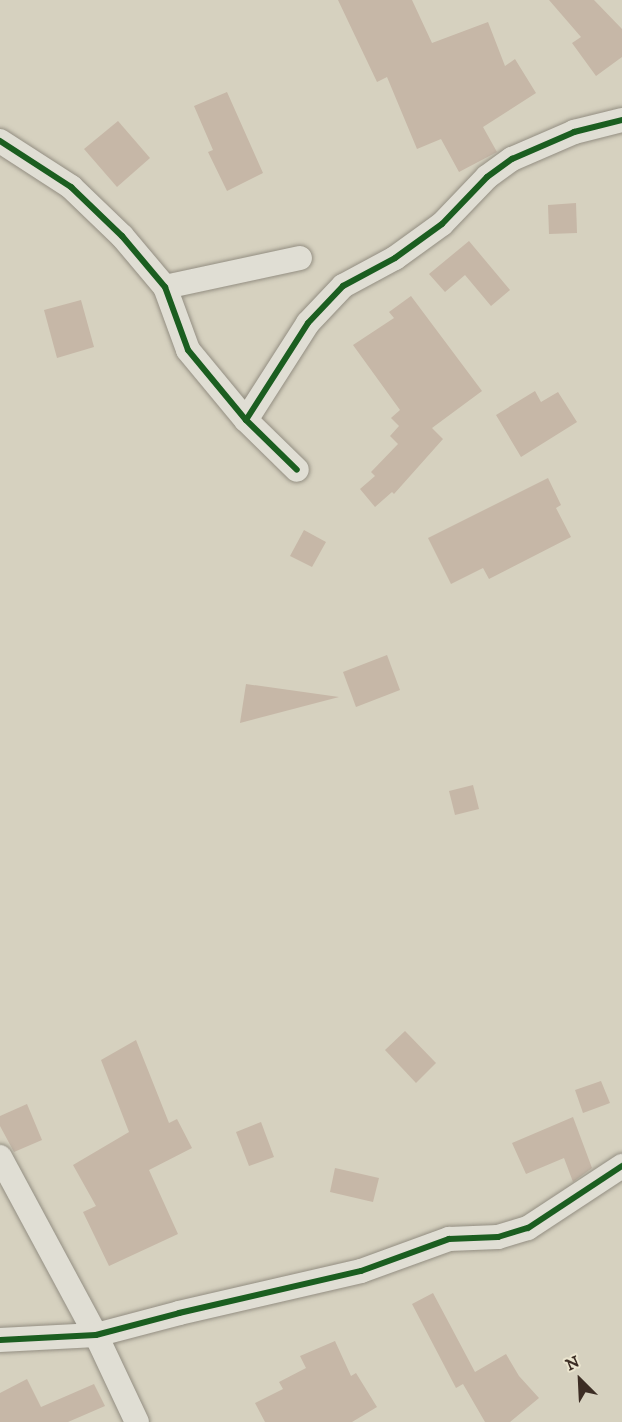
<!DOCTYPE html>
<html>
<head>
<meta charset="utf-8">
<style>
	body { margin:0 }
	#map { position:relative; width:622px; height:1422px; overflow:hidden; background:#d6d1bf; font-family:"IM FELL DW Pica",serif }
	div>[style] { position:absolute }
	.building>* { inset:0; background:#c6b7a7 }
	.roads { filter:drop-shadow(0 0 2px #938e82) drop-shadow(0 0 2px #938e82) }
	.street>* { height:24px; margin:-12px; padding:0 12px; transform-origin:12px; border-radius:12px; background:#e0ded4 }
	.cycleway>* { height:6px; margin:-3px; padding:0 3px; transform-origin:3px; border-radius:3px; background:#1b5e20 }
	span { translate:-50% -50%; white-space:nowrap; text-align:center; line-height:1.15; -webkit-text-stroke:4.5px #ebe5cf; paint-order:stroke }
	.north { position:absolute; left:550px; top:1350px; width:60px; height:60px; -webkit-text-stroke:4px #ebe5cf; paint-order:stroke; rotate:336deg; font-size:16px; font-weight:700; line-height:24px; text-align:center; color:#3c2d24 }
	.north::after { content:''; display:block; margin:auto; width:21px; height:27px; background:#3c2d24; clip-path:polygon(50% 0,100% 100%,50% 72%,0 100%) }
</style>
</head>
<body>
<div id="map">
	<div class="building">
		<div style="clip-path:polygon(338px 0,412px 0,432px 43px,488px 22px,505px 66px,515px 59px,536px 93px,483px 127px,497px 152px,459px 172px,441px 139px,417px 149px,387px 77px,377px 82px)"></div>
		<div style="clip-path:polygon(549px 0,594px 0,622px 29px,622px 57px,596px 76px,572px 43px,581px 37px)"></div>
		<div style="clip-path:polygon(227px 92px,263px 173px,227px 191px,208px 152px,213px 150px,194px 106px)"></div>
		<div style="clip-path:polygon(118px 121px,150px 158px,117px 187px,84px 149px)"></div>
		<div style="clip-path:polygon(576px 203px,577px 233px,549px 234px,548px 205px)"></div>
		<div style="clip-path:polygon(469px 241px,510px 290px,491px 306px,465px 275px,445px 292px,429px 274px)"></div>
		<div style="clip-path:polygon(411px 296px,482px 391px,432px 428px,443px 439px,394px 494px,392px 492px,375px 507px,360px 489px,375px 476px,371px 472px,398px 444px,390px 436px,399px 426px,391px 418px,400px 410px,353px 345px,394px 318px,389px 312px)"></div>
		<div style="clip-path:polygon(81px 300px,94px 347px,57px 358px,44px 310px)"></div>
		<div style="clip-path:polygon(535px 391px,541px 402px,558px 392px,577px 422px,521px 457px,496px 415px)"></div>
		<div style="clip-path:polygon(548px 478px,561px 505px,556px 508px,571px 537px,489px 579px,483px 568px,451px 584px,428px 538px)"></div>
		<div style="clip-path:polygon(304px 530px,326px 542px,312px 567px,290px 556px)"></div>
		<div style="clip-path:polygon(387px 655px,400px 690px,356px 707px,343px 672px)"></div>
		<div style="clip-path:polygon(246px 684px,339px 697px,240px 723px)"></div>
		<div style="clip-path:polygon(473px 785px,479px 809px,455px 815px,449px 791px)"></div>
		<div style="clip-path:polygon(405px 1031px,436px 1063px,416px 1083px,385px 1050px)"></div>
		<div style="clip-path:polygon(136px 1040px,169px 1123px,177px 1119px,192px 1148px,149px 1170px,178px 1234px,109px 1266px,83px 1212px,96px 1206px,73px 1165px,129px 1132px,101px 1060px)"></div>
		<div style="clip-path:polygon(601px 1081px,610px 1103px,583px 1113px,575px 1090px)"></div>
		<div style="clip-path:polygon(27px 1104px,42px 1140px,14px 1152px,0 1126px,0 1116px)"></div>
		<div style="clip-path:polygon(573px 1117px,592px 1168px,573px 1182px,564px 1158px,526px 1174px,512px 1143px)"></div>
		<div style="clip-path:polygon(261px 1122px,274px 1157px,249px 1166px,236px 1132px)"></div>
		<div style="clip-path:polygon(335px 1168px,379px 1178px,373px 1202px,330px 1192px)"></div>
		<div style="clip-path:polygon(433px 1293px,475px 1372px,506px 1354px,519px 1376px,539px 1398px,510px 1422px,485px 1422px,463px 1384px,456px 1388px,412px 1304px)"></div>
		<div style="clip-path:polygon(335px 1341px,351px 1376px,356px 1373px,377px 1407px,352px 1422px,265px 1422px,255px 1403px,283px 1389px,279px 1382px,306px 1368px,300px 1356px)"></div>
		<div style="clip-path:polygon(27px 1379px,41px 1407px,94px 1384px,105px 1406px,68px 1422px,0 1422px,0 1393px)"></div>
	</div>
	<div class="roads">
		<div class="street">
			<div style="left:0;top:141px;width:85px;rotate:32.9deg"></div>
			<div style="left:71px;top:187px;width:71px;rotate:43.9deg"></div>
			<div style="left:122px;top:236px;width:67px;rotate:49.9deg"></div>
			<div style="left:165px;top:287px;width:67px;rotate:69.9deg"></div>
			<div style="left:188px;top:350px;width:91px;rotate:50.4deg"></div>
			<div style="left:246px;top:420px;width:71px;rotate:44.4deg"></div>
			<div style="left:165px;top:287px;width:138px;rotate:-12.1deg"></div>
			<div style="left:246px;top:420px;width:115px;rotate:-57.4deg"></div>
			<div style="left:308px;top:323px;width:51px;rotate:-46.6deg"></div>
			<div style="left:343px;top:286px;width:59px;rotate:-28.3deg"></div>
			<div style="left:395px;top:258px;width:58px;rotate:-35.9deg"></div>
			<div style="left:442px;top:224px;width:65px;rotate:-46.2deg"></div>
			<div style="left:487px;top:177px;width:31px;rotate:-36deg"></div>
			<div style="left:512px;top:159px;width:68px;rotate:-23.5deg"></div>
			<div style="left:574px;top:132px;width:49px;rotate:-14deg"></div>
			<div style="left:0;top:1157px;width:202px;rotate:61.7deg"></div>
			<div style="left:96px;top:1335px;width:96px;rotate:64.8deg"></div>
			<div style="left:0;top:1340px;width:96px;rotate:-3deg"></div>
			<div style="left:96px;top:1335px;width:86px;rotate:-14.8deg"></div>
			<div style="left:179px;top:1313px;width:187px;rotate:-13deg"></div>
			<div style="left:361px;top:1271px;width:94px;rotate:-20deg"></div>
			<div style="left:449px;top:1239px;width:49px;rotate:-2.3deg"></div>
			<div style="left:498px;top:1237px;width:31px;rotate:-17deg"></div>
			<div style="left:528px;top:1228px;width:113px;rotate:-33.4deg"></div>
		</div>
	</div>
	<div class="cycleway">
		<div style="left:0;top:141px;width:85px;rotate:32.9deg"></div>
		<div style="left:71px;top:187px;width:71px;rotate:43.9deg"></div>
		<div style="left:122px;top:236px;width:67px;rotate:49.9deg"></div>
		<div style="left:165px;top:287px;width:67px;rotate:69.9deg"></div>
		<div style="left:188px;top:350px;width:91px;rotate:50.4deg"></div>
		<div style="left:246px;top:420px;width:71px;rotate:44.4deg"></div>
		<div style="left:246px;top:420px;width:115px;rotate:-57.4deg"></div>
		<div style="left:308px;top:323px;width:51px;rotate:-46.6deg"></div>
		<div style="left:343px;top:286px;width:59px;rotate:-28.3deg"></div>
		<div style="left:395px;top:258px;width:58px;rotate:-35.9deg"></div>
		<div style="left:442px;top:224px;width:65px;rotate:-46.2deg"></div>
		<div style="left:487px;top:177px;width:31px;rotate:-36deg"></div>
		<div style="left:512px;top:159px;width:68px;rotate:-23.5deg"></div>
		<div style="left:574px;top:132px;width:49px;rotate:-14deg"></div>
		<div style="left:0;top:1340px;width:96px;rotate:-3deg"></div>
		<div style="left:96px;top:1335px;width:86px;rotate:-14.8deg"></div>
		<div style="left:179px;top:1313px;width:187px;rotate:-13deg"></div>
		<div style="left:361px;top:1271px;width:94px;rotate:-20deg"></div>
		<div style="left:449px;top:1239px;width:49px;rotate:-2.3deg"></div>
		<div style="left:498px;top:1237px;width:31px;rotate:-17deg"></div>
		<div style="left:528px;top:1228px;width:113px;rotate:-33.4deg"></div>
	</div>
	<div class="north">N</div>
</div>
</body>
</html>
